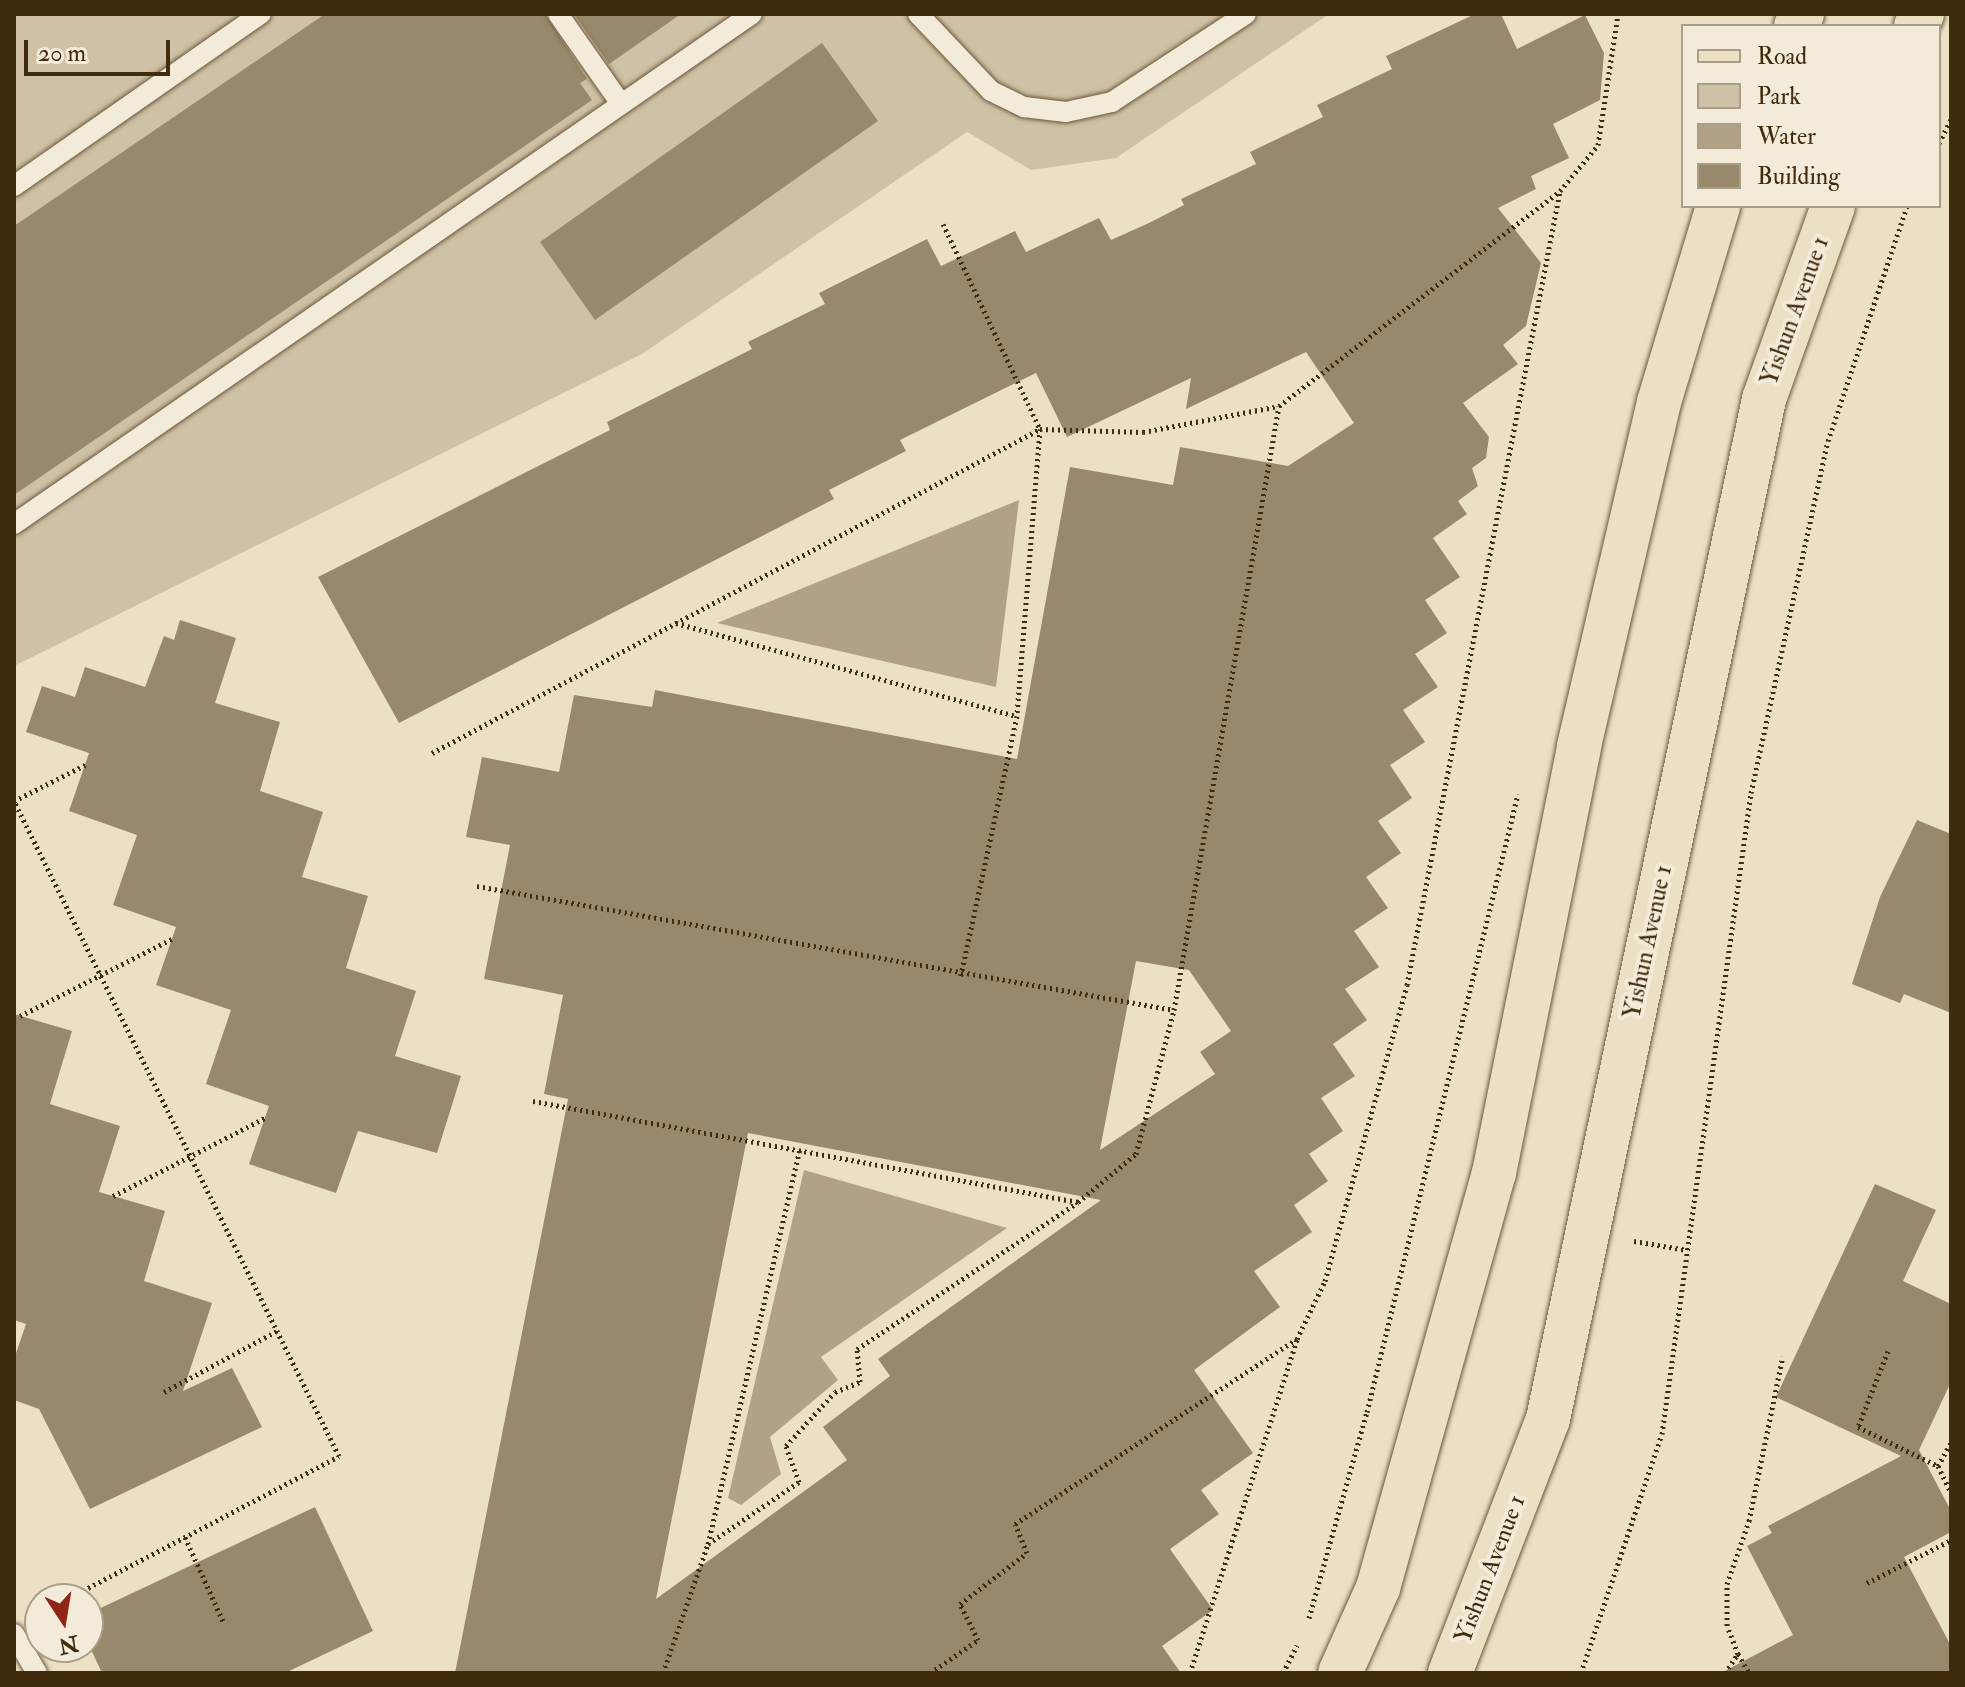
<!DOCTYPE html>
<html>
<head>
<meta charset="utf-8">
<style>
	body { margin:0 }
	#map { position:relative; width:1965px; height:1687px; overflow:hidden; background:#ece0c4; font-family:"IM FELL Double Pica",serif }
	div>[style] { position:absolute }
	.green>* { inset:0; background:#cfc1a5 }
	.water>* { inset:0; background:#b2a285 }
	.building>* { inset:0; background:#99896c }
	.path>* { height:5px; margin-top:-2.5px; transform-origin:0; background:repeating-linear-gradient(90deg,#402b0c 0 2px,transparent 0 6px) }
	.roads { filter:drop-shadow(0 0 2px #6b583a) drop-shadow(0 0 2px #6b583a) }
	.service>* { height:20px; margin:-10px; padding:0 10px; transform-origin:10px; border-radius:10px; background:#f3ebd9 }
	.primary>* { height:44px; margin:-22px; padding:0 22px; transform-origin:22px; border-radius:22px; background:#ece0c4 }
	span { translate:-50% -50%; white-space:nowrap; text-align:center; line-height:1.15; -webkit-text-stroke:8px #f3ebd9; paint-order:stroke }
	.street-label { font-size:24px; color:#402b0c }
	.frame { position:absolute; inset:0; border:16px solid #402b0c; pointer-events:none }
	.legend { position:absolute; left:1681px; top:24px; width:260px; height:184px; box-sizing:border-box; background:#f3ebd9; border:2px solid #ab9e87; margin:0; padding:10px 14px; list-style:none; font-size:24px; color:#402b0c }
	.legend li { display:flex; align-items:center; gap:16px; height:40px }
	.legend b { width:40px; border:2px solid #ab9e87 }
	.north { position:absolute; left:24px; top:1583px; width:80px; height:80px; box-sizing:border-box; background:#f3ebd9; border:2px solid #ab9e87; border-radius:50%; rotate:168deg; font-size:22px; font-weight:700; line-height:32px; text-align:center; color:#402b0c }
	.north::after { content:''; display:block; margin:auto; width:28px; height:36px; background:#8f2418; clip-path:polygon(50% 0,100% 100%,50% 72%,0 100%) }
	.scale { position:absolute; left:24px; top:40px; width:146px; height:36px; box-sizing:border-box; border:4px solid #402b0c; border-top:0; padding-left:10px; font-size:24px; line-height:28px; white-space:nowrap; color:#402b0c; -webkit-text-stroke:6px #f3ebd9; paint-order:stroke }
</style>
</head>
<body>
<div id="map">
	<div class="green">
		<div style="clip-path:polygon(14px 14px,1329px 14px,1116px 158px,1031px 170px,967px 132px,642px 354px,14px 666px)"></div>
	</div>
	<div class="water">
		<div style="clip-path:polygon(1019px 500px,996px 687px,717px 623px)"></div>
		<div style="clip-path:polygon(804px 1170px,1007px 1228px,821px 1357px,838px 1380px,770px 1437px,781px 1474px,741px 1505px,728px 1498px)"></div>
	</div>
	<div class="building">
		<div style="clip-path:polygon(325px 14px,545px 14px,587px 79px,580px 83px,592px 100px,14px 495px,14px 226px)"></div>
		<div style="clip-path:polygon(574px 14px,681px 14px,609px 64px)"></div>
		<div style="clip-path:polygon(evenodd,1475px 14px,1501px 14px,1517px 49px,1585px 15px,1604px 53px,1600px 100px,1553px 124px,1569px 158px,1531px 176px,1536px 189px,1498px 208px,1541px 263px,1526px 326px,1503px 345px,1518px 364px,1463px 403px,1489px 437px,1486px 458px,1472px 468px,1478px 486px,1458px 501px,1467px 514px,1433px 538px,1460px 577px,1425px 600px,1447px 633px,1415px 654px,1438px 687px,1403px 710px,1425px 742px,1390px 765px,1412px 798px,1378px 821px,1401px 853px,1366px 877px,1388px 908px,1354px 931px,1379px 967px,1345px 989px,1367px 1020px,1333px 1044px,1355px 1076px,1321px 1098px,1343px 1131px,1309px 1154px,1328px 1181px,1294px 1205px,1312px 1232px,1254px 1271px,1280px 1307px,1194px 1370px,1253px 1453px,1201px 1490px,1219px 1514px,1170px 1549px,1213px 1610px,1162px 1646px,1181px 1673px,455px 1673px,568px 1099px,544px 1094px,563px 995px,484px 979px,510px 845px,466px 837px,482px 757px,559px 772px,574px 695px,652px 707px,655px 690px,1017px 759px,1070px 467px,1173px 485px,1180px 447px,1288px 466px,1354px 423px,1306px 352px,1186px 409px,1191px 378px,1067px 437px,1036px 373px,900px 440px,906px 451px,829px 490px,834px 499px,399px 723px,318px 577px,610px 430px,607px 422px,752px 349px,748px 342px,825px 304px,819px 293px,927px 239px,941px 266px,1015px 231px,1026px 252px,1099px 218px,1111px 240px,1149px 223px,1184px 205px,1181px 199px,1256px 164px,1250px 152px,1323px 117px,1317px 105px,1392px 69px,1386px 56px,1475px 14px,1136px 961px,1189px 970px,1231px 1031px,1200px 1052px,1215px 1074px,1100px 1150px,1136px 961px,1475px 14px,748px 1133px,1101px 1200px,878px 1359px,890px 1376px,823px 1427px,847px 1460px,656px 1599px,748px 1133px)"></div>
		<div style="clip-path:polygon(822px 43px,878px 121px,595px 320px,540px 242px)"></div>
		<div style="clip-path:polygon(180px 620px,236px 638px,215px 703px,280px 722px,260px 791px,323px 812px,302px 877px,368px 896px,346px 968px,416px 991px,395px 1056px,461px 1076px,437px 1153px,358px 1131px,336px 1193px,249px 1164px,269px 1106px,206px 1084px,231px 1010px,156px 985px,176px 927px,113px 905px,137px 835px,69px 811px,89px 753px,26px 732px,42px 686px,75px 697px,85px 667px,145px 687px,164px 636px,174px 640px)"></div>
		<div style="clip-path:polygon(1917px 820px,1951px 834px,1951px 1013px,1904px 994px,1900px 1003px,1852px 984px,1880px 897px)"></div>
		<div style="clip-path:polygon(14px 1014px,72px 1031px,50px 1104px,120px 1126px,99px 1192px,165px 1211px,144px 1281px,212px 1303px,183px 1391px,232px 1368px,262px 1427px,90px 1509px,39px 1409px,14px 1400px,14px 1359px,26px 1324px,14px 1320px)"></div>
		<div style="clip-path:polygon(1875px 1184px,1936px 1210px,1903px 1281px,1951px 1304px,1951px 1382px,1919px 1450px,1951px 1511px,1951px 1532px,1904px 1557px,1951px 1646px,1951px 1673px,1721px 1673px,1793px 1635px,1747px 1546px,1772px 1533px,1768px 1526px,1901px 1456px,1776px 1397px)"></div>
		<div style="clip-path:polygon(315px 1507px,373px 1631px,285px 1673px,102px 1673px,88px 1643px,88px 1614px)"></div>
	</div>
	<div class="path">
		<div style="left:1939px;top:143px;width:27px;rotate:-63deg"></div>
		<div style="left:943px;top:224px;width:227px;rotate:64.7deg"></div>
		<div style="left:1040px;top:429px;width:103px;rotate:1.7deg"></div>
		<div style="left:1143px;top:432px;width:138px;rotate:-10.8deg"></div>
		<div style="left:1279px;top:406px;width:354px;rotate:-37.4deg"></div>
		<div style="left:676px;top:623px;width:353px;rotate:15.3deg"></div>
		<div style="left:432px;top:753px;width:689px;rotate:-28.05deg"></div>
		<div style="left:1040px;top:429px;width:288px;rotate:94.6deg"></div>
		<div style="left:1017px;top:716px;width:266px;rotate:102.2deg"></div>
		<div style="left:477px;top:886px;width:708px;rotate:10.09deg"></div>
		<div style="left:20px;top:1016px;width:170px;rotate:-26.9deg"></div>
		<div style="left:533px;top:1101px;width:554px;rotate:10.5deg"></div>
		<div style="left:113px;top:1196px;width:171px;rotate:-27.2deg"></div>
		<div style="left:1634px;top:1241px;width:54px;rotate:9.6deg"></div>
		<div style="left:1888px;top:1351px;width:82px;rotate:111.5deg"></div>
		<div style="left:1858px;top:1427px;width:89px;rotate:26deg"></div>
		<div style="left:1938px;top:1466px;width:26px;rotate:-61deg"></div>
		<div style="left:164px;top:1392px;width:128px;rotate:-28.4deg"></div>
		<div style="left:1938px;top:1466px;width:30px;rotate:64deg"></div>
		<div style="left:185px;top:1537px;width:92px;rotate:65.7deg"></div>
		<div style="left:708px;top:1544px;width:110px;rotate:-34.3deg"></div>
		<div style="left:799px;top:1482px;width:38px;rotate:-110deg"></div>
		<div style="left:786px;top:1446px;width:73px;rotate:-47.8deg"></div>
		<div style="left:835px;top:1392px;width:27px;rotate:-22deg"></div>
		<div style="left:860px;top:1382px;width:33px;rotate:-95deg"></div>
		<div style="left:857px;top:1349px;width:265px;rotate:-33.6deg"></div>
		<div style="left:1078px;top:1202px;width:75px;rotate:-39.6deg"></div>
		<div style="left:1136px;top:1154px;width:149px;rotate:-75.2deg"></div>
		<div style="left:1174px;top:1010px;width:613px;rotate:-80.14deg"></div>
		<div style="left:1867px;top:1583px;width:94px;rotate:-27.1deg"></div>
		<div style="left:67px;top:1599px;width:307px;rotate:-27.7deg"></div>
		<div style="left:339px;top:1456px;width:731px;rotate:-116.39deg"></div>
		<div style="left:14px;top:801px;width:80px;rotate:-26.9deg"></div>
		<div style="left:1309px;top:1618px;width:214px;rotate:-74.3deg"></div>
		<div style="left:1367px;top:1412px;width:636px;rotate:-76.27deg"></div>
		<div style="left:1738px;top:1654px;width:22px;rotate:60deg"></div>
		<div style="left:663px;top:1673px;width:137px;rotate:-70.8deg"></div>
		<div style="left:708px;top:1544px;width:405px;rotate:-76.9deg"></div>
		<div style="left:930px;top:1673px;width:58px;rotate:-34.5deg"></div>
		<div style="left:978px;top:1640px;width:40px;rotate:-116.6deg"></div>
		<div style="left:960px;top:1604px;width:84px;rotate:-37.3deg"></div>
		<div style="left:1027px;top:1553px;width:31px;rotate:-112deg"></div>
		<div style="left:1015px;top:1524px;width:337px;rotate:-33.3deg"></div>
		<div style="left:1190px;top:1673px;width:351px;rotate:-72.2deg"></div>
		<div style="left:1297px;top:1339px;width:64px;rotate:-64.2deg"></div>
		<div style="left:1325px;top:1281px;width:307px;rotate:-74.5deg"></div>
		<div style="left:1407px;top:985px;width:809px;rotate:-79.09deg"></div>
		<div style="left:1560px;top:191px;width:60px;rotate:-50.4deg"></div>
		<div style="left:1598px;top:145px;width:133px;rotate:-81.3deg"></div>
		<div style="left:1283px;top:1673px;width:31px;rotate:-63deg"></div>
		<div style="left:1581px;top:1673px;width:252px;rotate:-71.3deg"></div>
		<div style="left:1662px;top:1434px;width:647px;rotate:-82.1deg"></div>
		<div style="left:1751px;top:793px;width:360px;rotate:-77.7deg"></div>
		<div style="left:1828px;top:441px;width:248px;rotate:-71.4deg"></div>
		<div style="left:1725px;top:1673px;width:23px;rotate:-56deg"></div>
		<div style="left:1738px;top:1654px;width:30px;rotate:-111deg"></div>
		<div style="left:1727px;top:1626px;width:42px;rotate:-90deg"></div>
		<div style="left:1727px;top:1584px;width:67px;rotate:-70.8deg"></div>
		<div style="left:1749px;top:1521px;width:168px;rotate:-78.4deg"></div>
	</div>
	<div class="roads">
		<div class="service">
			<div style="left:558px;top:14px;width:110px;rotate:55deg"></div>
			<div style="left:918px;top:14px;width:106px;rotate:46.5deg"></div>
			<div style="left:991px;top:91px;width:37px;rotate:26deg"></div>
			<div style="left:1024px;top:107px;width:42px;rotate:6.8deg"></div>
			<div style="left:1066px;top:112px;width:47px;rotate:-12.3deg"></div>
			<div style="left:1112px;top:102px;width:160px;rotate:-33.3deg"></div>
			<div style="left:14px;top:186px;width:301px;rotate:-34.9deg"></div>
			<div style="left:14px;top:524px;width:897px;rotate:-34.65deg"></div>
			<div style="left:14px;top:1634px;width:45px;rotate:59.5deg"></div>
		</div>
		<div class="primary">
			<div style="left:1796px;top:26px;width:13px;rotate:-63deg"></div>
			<div style="left:1916px;top:26px;width:13px;rotate:-63deg"></div>
			<div style="left:1340px;top:1673px;width:93px;rotate:-65.9deg"></div>
			<div style="left:1378px;top:1588px;width:431px;rotate:-74.4deg"></div>
			<div style="left:1494px;top:1173px;width:435px;rotate:-78.7deg"></div>
			<div style="left:1579px;top:746px;width:353px;rotate:-76.9deg"></div>
			<div style="left:1659px;top:402px;width:205px;rotate:-73.2deg"></div>
			<div style="left:1450px;top:1673px;width:272px;rotate:-68.9deg"></div>
			<div style="left:1548px;top:1419px;width:1043px;rotate:-78.04deg"></div>
			<div style="left:1764px;top:399px;width:205px;rotate:-70.3deg"></div>
		</div>
	</div>
	<div class="street-label">
		<span style="left:1795px;top:311px;rotate:-70deg">Yishun Avenue 1</span>
		<span style="left:1648px;top:942px;rotate:-78deg">Yishun Avenue 1</span>
		<span style="left:1490px;top:1569px;rotate:-69deg">Yishun Avenue 1</span>
	</div>
	<div class="frame"></div>
	<ul class="legend">
	<li><b style="height:10px;background:#ece0c4"></b>Road</li>
	<li><b style="height:22px;background:#cfc1a5"></b>Park</li>
	<li><b style="height:22px;background:#b2a285"></b>Water</li>
	<li><b style="height:22px;background:#99896c"></b>Building</li>
	</ul>
	<div class="north">N</div>
	<div class="scale">20 m</div>
</div>
</body>
</html>
